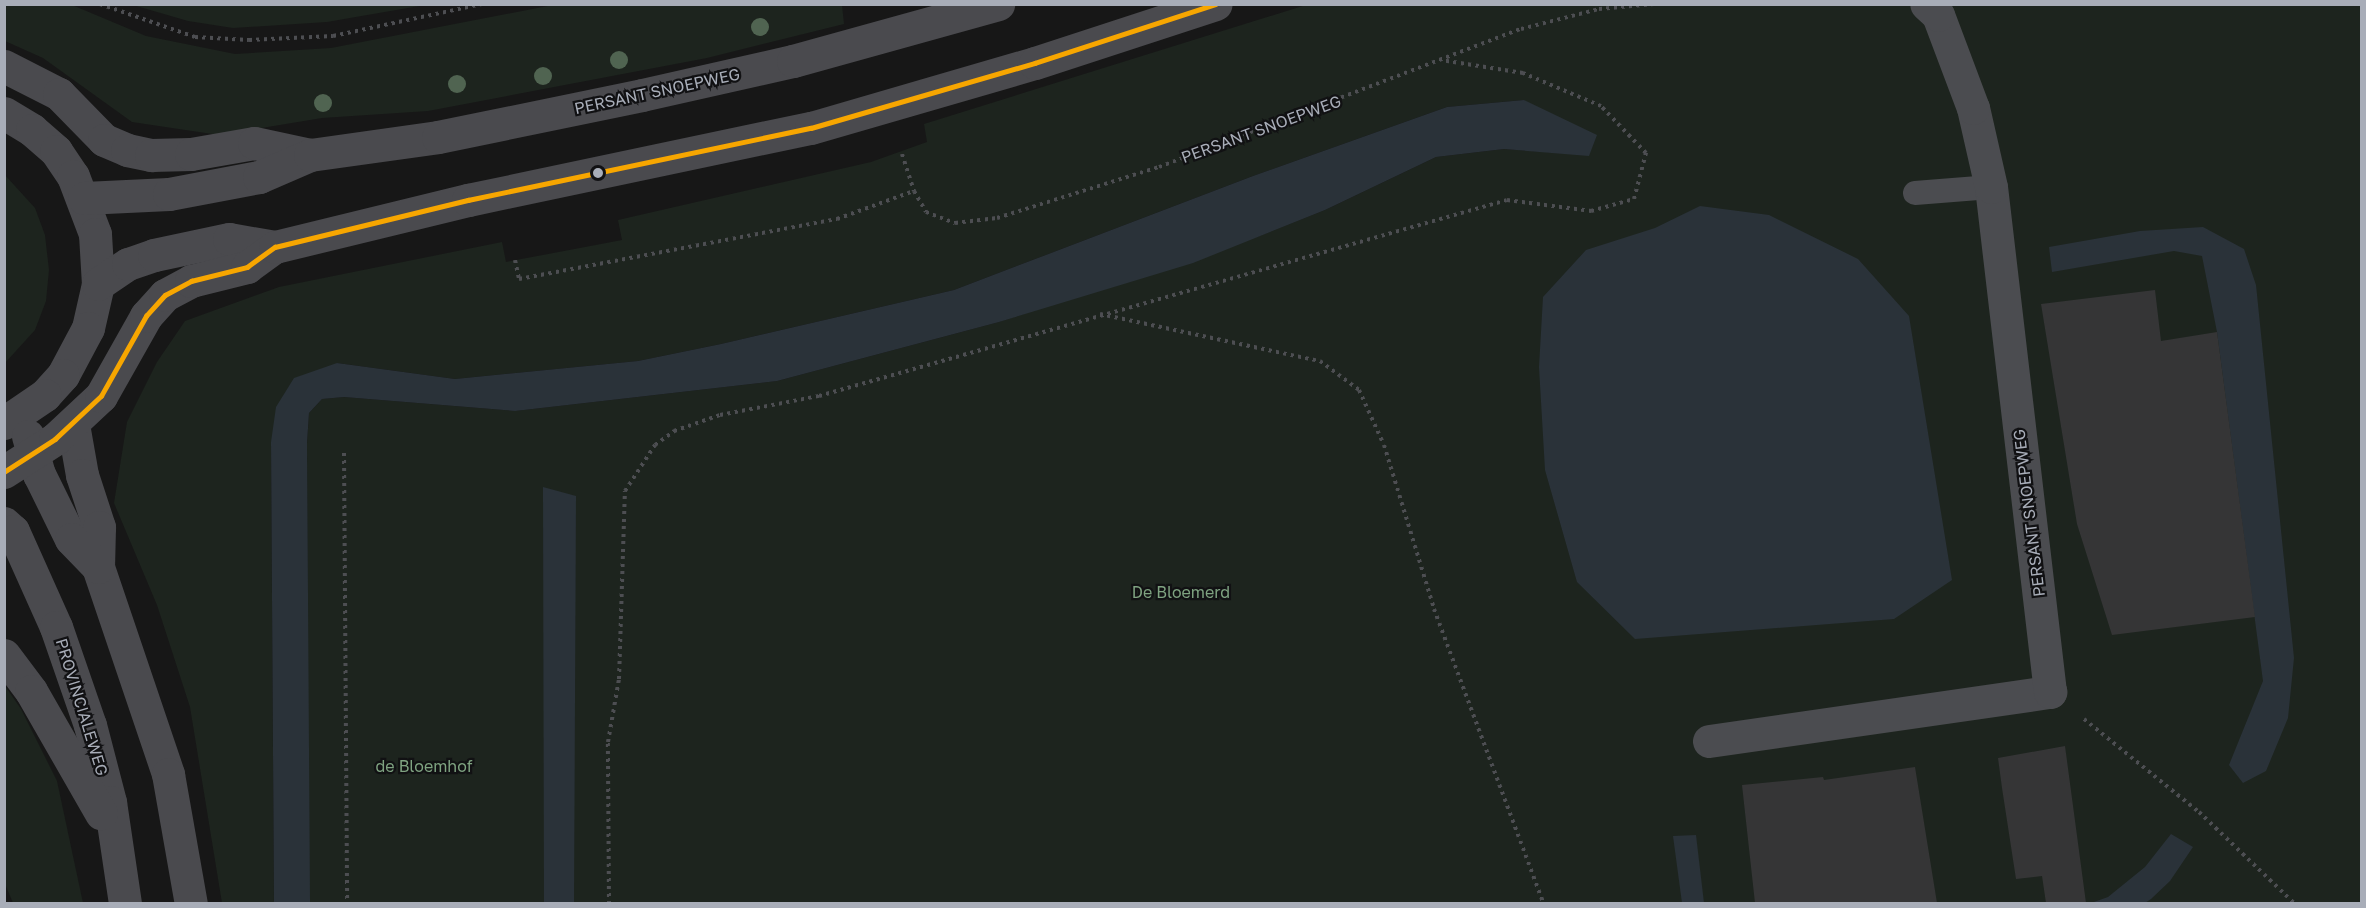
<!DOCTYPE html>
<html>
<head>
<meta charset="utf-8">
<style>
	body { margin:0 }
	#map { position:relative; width:2366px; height:908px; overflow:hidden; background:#171717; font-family:"Golos Text",sans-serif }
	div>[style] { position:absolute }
	.green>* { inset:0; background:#1d241e }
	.water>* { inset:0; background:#2a3239 }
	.building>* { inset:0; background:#353536 }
	.path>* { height:4px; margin-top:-2px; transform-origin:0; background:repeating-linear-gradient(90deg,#4d4e52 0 3px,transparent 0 7.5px) }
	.service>* { height:24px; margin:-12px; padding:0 12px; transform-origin:12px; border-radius:12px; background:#4b4c50 }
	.minor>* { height:33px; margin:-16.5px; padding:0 16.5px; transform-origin:16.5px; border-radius:16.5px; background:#4b4c50 }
	.secondary>* { height:33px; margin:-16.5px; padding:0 16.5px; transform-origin:16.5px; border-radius:16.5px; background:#4a4a4e }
	.bus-1>* { height:4.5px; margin:-2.25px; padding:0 2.25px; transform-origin:2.25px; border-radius:2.25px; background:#f7a600 }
	.trees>* { width:18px; height:18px; margin:-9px; border-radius:50%; background:#506451 }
	.dots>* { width:16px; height:16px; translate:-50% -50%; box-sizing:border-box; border:3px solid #111113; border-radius:50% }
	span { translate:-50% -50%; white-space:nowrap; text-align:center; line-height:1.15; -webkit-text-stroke:4.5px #111113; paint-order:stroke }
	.street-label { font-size:16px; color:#a8adb8 }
	.park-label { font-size:16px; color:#7fa381 }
	.frame { position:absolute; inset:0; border:6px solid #a8adb8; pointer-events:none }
</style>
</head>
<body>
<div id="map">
	<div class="green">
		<div style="clip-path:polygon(5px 4px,72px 5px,146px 36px,235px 54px,331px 48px,558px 4px,842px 5px,844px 24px,707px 58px,428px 111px,322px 118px,219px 135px,132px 122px,43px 58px,5px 41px)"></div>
		<div style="clip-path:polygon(133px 5px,425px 5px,327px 22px,233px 28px,188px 21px)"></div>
		<div style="clip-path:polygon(1306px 5px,2361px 5px,2361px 903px,308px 903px,307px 443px,309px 413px,322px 399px,344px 397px,515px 411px,777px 381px,999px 322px,1262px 235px,1325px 210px,1436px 157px,1504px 149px,1589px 155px,1524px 100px,1447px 107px,1253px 176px,954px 290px,721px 344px,638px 361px,455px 379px,337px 363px,271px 442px,274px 903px,222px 903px,190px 707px,157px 605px,114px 503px,127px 422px,157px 362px,185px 321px,279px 287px,502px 242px,506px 262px,622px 240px,618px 220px,871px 162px,927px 142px,924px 124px)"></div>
		<div style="clip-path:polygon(4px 174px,35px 208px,45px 235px,49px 270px,46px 301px,35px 330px,5px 363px)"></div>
		<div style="clip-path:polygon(5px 686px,21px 709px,57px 781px,83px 903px,13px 903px,5px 884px)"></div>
	</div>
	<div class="water">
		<div style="clip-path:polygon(1524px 100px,1597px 135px,1589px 156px,1504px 149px,1436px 157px,1325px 210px,1193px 263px,999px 322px,777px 381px,515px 411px,344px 397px,322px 399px,309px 413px,307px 443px,310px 903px,274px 903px,271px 442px,276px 407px,294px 378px,337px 363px,455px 379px,638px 361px,721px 344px,954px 290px,1253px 176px,1447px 107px)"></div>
		<div style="clip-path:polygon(1700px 206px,1769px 215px,1858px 259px,1909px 316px,1952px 580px,1894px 619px,1635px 639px,1577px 582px,1545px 470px,1539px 367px,1543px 297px,1586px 250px,1655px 228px)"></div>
		<div style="clip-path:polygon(2203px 227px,2244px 249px,2256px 285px,2294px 658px,2288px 718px,2266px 771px,2243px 783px,2229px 765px,2263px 681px,2217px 332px,2202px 256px,2174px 251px,2052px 272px,2049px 247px,2140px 231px)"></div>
		<div style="clip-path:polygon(543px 487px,576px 496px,574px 903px,544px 903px)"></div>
		<div style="clip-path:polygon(2171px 834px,2193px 847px,2170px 881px,2151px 899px,2145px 903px,2091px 903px,2108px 897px,2145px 867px)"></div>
		<div style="clip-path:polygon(1696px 835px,1704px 903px,1682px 903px,1673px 836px)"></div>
	</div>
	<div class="building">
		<div style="clip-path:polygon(2155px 290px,2161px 341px,2217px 332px,2255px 617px,2112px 635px,2077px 524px,2041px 304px)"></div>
		<div style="clip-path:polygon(2065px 746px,2086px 903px,2046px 903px,2042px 876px,2016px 879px,2002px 788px,1998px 758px)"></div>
		<div style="clip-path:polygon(1915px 767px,1937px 903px,1755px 903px,1742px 785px,1823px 777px,1824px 780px)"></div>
	</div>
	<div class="path">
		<div style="left:100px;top:4px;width:101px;rotate:19.2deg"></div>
		<div style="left:195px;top:37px;width:54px;rotate:3.2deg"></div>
		<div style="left:249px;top:40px;width:84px;rotate:-2.7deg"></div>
		<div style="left:333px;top:36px;width:152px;rotate:-12.1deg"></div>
		<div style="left:902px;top:154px;width:39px;rotate:72deg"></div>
		<div style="left:914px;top:191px;width:24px;rotate:60deg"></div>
		<div style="left:926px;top:212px;width:31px;rotate:21deg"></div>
		<div style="left:955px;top:223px;width:42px;rotate:-6.8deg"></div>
		<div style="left:997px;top:218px;width:170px;rotate:-17.5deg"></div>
		<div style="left:1159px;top:167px;width:387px;rotate:-20.9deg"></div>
		<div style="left:1521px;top:29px;width:81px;rotate:-14.4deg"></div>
		<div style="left:1599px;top:9px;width:55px;rotate:-5.2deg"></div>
		<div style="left:515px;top:260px;width:19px;rotate:78deg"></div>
		<div style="left:519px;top:279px;width:324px;rotate:-10.7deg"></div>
		<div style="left:837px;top:219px;width:82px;rotate:-20deg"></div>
		<div style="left:1100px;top:314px;width:225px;rotate:12.1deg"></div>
		<div style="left:1320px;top:361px;width:49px;rotate:36.6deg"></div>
		<div style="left:1359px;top:390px;width:60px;rotate:65.6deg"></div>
		<div style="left:1384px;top:445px;width:171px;rotate:73deg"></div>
		<div style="left:1434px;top:609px;width:315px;rotate:69.6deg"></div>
		<div style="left:344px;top:453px;width:451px;rotate:89.6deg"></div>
		<div style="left:2084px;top:719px;width:148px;rotate:39deg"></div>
		<div style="left:2199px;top:812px;width:133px;rotate:43.8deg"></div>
		<div style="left:609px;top:904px;width:162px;rotate:-90.4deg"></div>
		<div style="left:608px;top:742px;width:64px;rotate:-80.1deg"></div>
		<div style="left:619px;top:679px;width:188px;rotate:-88.2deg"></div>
		<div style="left:625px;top:491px;width:55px;rotate:-56.9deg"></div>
		<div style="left:655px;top:445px;width:24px;rotate:-36deg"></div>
		<div style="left:674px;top:431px;width:49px;rotate:-19.2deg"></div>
		<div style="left:720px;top:415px;width:101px;rotate:-10.9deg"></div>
		<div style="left:819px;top:396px;width:715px;rotate:-15.9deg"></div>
		<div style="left:1507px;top:200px;width:85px;rotate:7.5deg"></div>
		<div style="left:1591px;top:211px;width:45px;rotate:-15.6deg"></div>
		<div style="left:1634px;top:199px;width:48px;rotate:-75.4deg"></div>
		<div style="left:1646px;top:153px;width:65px;rotate:-133.8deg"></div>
		<div style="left:1601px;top:106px;width:85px;rotate:-157.1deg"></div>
		<div style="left:1523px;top:73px;width:83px;rotate:-171deg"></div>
	</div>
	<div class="service">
		<div style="left:1915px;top:193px;width:76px;rotate:-4.5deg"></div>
	</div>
	<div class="minor">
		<div style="left:1709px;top:741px;width:345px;rotate:-8.2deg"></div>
		<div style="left:2050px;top:692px;width:508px;rotate:-96.66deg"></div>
		<div style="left:1991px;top:187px;width:81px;rotate:-102.8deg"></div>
		<div style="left:1973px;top:108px;width:99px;rotate:-110.6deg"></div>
		<div style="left:1938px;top:15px;width:16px;rotate:-137deg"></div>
	</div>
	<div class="secondary">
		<div style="left:4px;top:66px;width:62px;rotate:27deg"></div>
		<div style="left:59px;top:94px;width:64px;rotate:45.6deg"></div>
		<div style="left:104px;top:140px;width:25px;rotate:23deg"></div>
		<div style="left:127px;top:150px;width:25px;rotate:12deg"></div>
		<div style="left:151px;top:155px;width:40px;rotate:-1.4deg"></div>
		<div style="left:191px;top:154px;width:64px;rotate:-9.9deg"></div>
		<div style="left:254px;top:143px;width:57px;rotate:12.1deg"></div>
		<div style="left:4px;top:113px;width:33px;rotate:31deg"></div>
		<div style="left:32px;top:130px;width:32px;rotate:41deg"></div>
		<div style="left:56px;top:151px;width:30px;rotate:56deg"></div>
		<div style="left:73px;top:176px;width:62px;rotate:69.2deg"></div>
		<div style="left:95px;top:234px;width:50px;rotate:86.6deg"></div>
		<div style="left:98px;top:284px;width:45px;rotate:102.8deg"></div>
		<div style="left:88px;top:328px;width:53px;rotate:118deg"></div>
		<div style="left:63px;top:375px;width:27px;rotate:132deg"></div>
		<div style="left:45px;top:395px;width:50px;rotate:145.7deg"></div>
		<div style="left:84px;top:198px;width:85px;rotate:-2.7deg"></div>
		<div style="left:169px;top:194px;width:92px;rotate:-10.7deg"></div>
		<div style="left:259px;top:177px;width:56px;rotate:-23.3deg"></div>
		<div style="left:310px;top:155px;width:129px;rotate:-8deg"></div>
		<div style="left:438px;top:137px;width:208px;rotate:-11.6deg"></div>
		<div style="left:642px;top:95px;width:155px;rotate:-12.7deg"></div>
		<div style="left:793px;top:61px;width:213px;rotate:-15.5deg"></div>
		<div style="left:98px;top:284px;width:36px;rotate:-34deg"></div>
		<div style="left:128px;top:264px;width:28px;rotate:-19deg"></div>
		<div style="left:154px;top:255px;width:77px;rotate:-12deg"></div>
		<div style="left:229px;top:239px;width:47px;rotate:9.9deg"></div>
		<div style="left:73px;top:424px;width:52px;rotate:80deg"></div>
		<div style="left:82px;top:475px;width:55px;rotate:71.9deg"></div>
		<div style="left:99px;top:527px;width:40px;rotate:91.4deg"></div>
		<div style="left:98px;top:567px;width:219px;rotate:71.3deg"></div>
		<div style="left:168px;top:774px;width:132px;rotate:80deg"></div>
		<div style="left:28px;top:436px;width:40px;rotate:74deg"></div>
		<div style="left:39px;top:474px;width:72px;rotate:63.8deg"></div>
		<div style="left:71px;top:539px;width:39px;rotate:46deg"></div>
		<div style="left:4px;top:472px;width:61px;rotate:-32.9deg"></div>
		<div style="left:55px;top:439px;width:63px;rotate:-43.1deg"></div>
		<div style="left:101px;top:396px;width:92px;rotate:-60.6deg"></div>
		<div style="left:146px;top:316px;width:28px;rotate:-48deg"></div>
		<div style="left:165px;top:295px;width:30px;rotate:-28deg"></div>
		<div style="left:191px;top:281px;width:58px;rotate:-14deg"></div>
		<div style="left:247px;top:267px;width:34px;rotate:-36deg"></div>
		<div style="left:275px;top:247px;width:199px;rotate:-13.7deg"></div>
		<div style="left:468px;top:200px;width:350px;rotate:-11.9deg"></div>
		<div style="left:811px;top:128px;width:233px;rotate:-16.2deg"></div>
		<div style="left:1035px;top:63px;width:190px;rotate:-18.1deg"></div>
		<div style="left:4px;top:523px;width:12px;rotate:42deg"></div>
		<div style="left:13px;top:531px;width:105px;rotate:65.9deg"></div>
		<div style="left:56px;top:627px;width:104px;rotate:70.9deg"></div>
		<div style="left:90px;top:725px;width:80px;rotate:75.4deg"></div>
		<div style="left:110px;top:802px;width:103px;rotate:81.6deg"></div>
		<div style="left:4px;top:655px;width:45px;rotate:53.1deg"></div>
		<div style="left:31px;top:691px;width:141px;rotate:60.2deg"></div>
	</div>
	<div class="bus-1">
		<div style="left:4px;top:472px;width:61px;rotate:-32.9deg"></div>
		<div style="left:55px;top:439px;width:63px;rotate:-43.1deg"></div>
		<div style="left:101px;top:396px;width:92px;rotate:-60.6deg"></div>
		<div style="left:146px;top:316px;width:28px;rotate:-48deg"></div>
		<div style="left:165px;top:295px;width:30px;rotate:-28deg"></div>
		<div style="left:191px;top:281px;width:58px;rotate:-14deg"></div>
		<div style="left:247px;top:267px;width:34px;rotate:-36deg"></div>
		<div style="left:275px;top:247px;width:199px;rotate:-13.7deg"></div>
		<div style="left:468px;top:200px;width:350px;rotate:-11.9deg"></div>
		<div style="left:811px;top:128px;width:233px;rotate:-16.2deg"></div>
		<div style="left:1035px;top:63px;width:190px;rotate:-18.1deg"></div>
	</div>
	<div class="trees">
		<div style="left:760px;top:27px"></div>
		<div style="left:619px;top:60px"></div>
		<div style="left:543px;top:76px"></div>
		<div style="left:457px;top:84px"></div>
		<div style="left:323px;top:103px"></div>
	</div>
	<div class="dots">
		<div style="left:598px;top:173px;background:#a8adb8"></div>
	</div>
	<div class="street-label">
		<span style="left:657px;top:91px;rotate:-12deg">PERSANT SNOEPWEG</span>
		<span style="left:1261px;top:129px;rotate:-20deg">PERSANT SNOEPWEG</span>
		<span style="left:2029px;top:513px;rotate:-97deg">PERSANT SNOEPWEG</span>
		<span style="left:82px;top:707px;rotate:73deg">PROVINCIALEWEG</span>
	</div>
	<div class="park-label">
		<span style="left:1181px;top:592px">De Bloemerd</span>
		<span style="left:424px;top:766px">de Bloemhof</span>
	</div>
	<div class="frame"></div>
</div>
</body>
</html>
